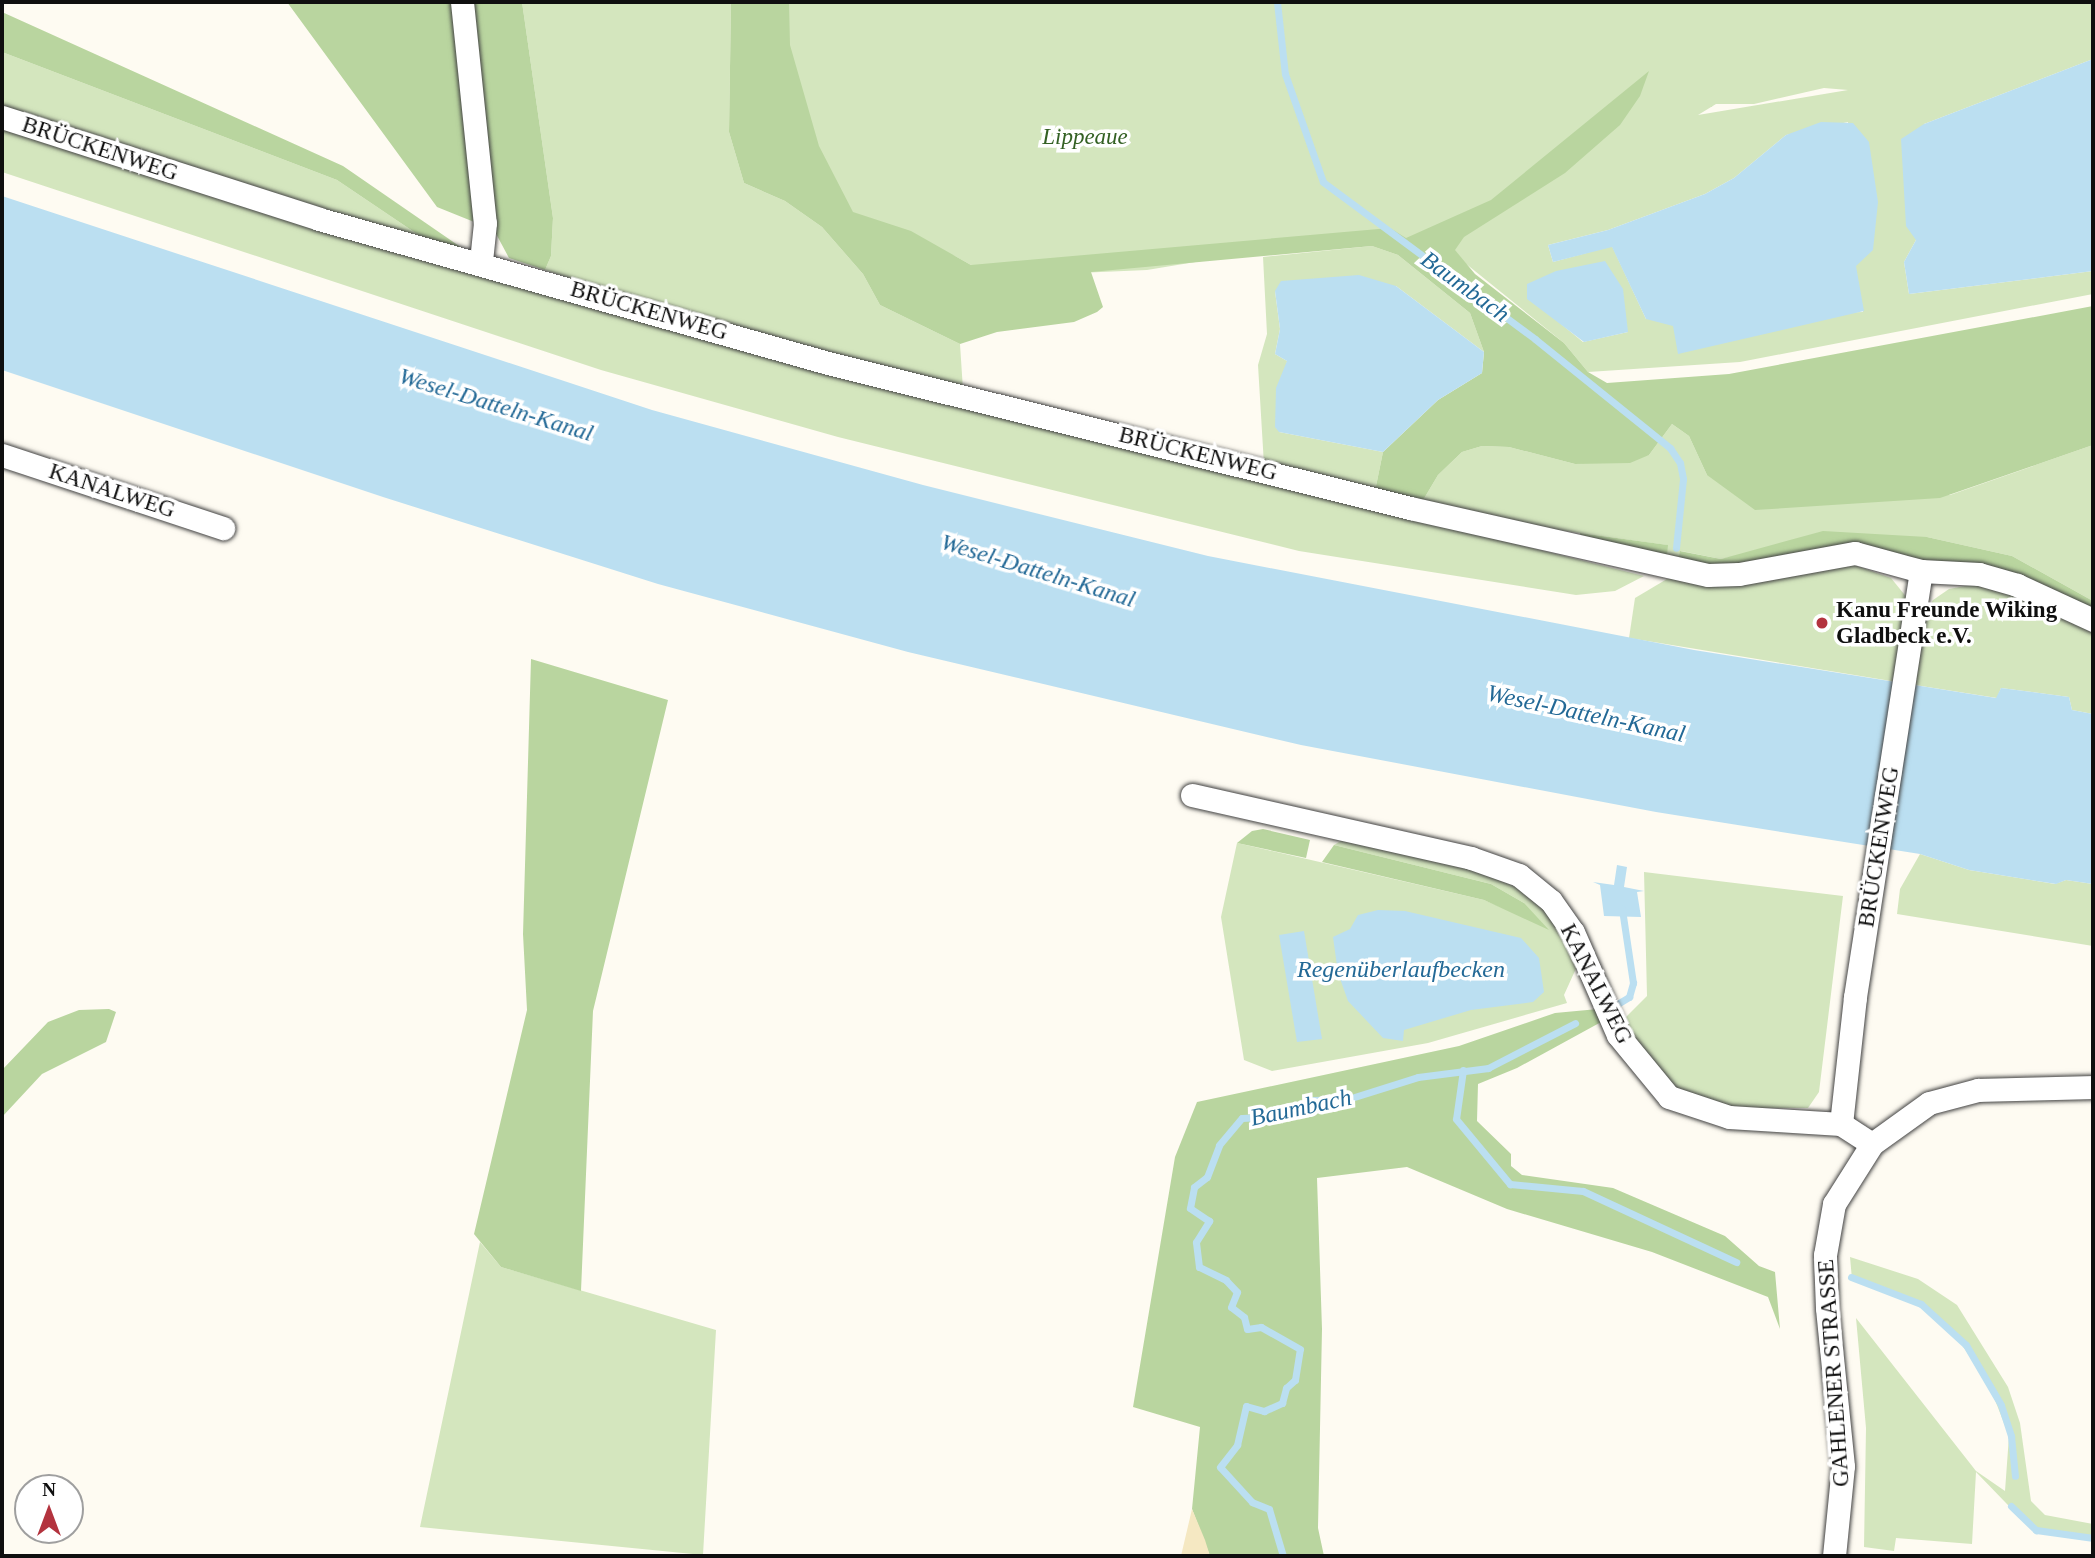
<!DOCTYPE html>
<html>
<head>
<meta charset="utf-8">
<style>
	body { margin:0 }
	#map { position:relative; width:2095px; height:1558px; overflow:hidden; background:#fefbf2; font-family:"Times New Roman",serif }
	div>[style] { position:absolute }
	.green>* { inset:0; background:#d4e6be }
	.forest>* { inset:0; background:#b9d59f }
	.sand>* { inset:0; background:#f5e8c2 }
	.water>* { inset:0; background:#bbdff1 }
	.stream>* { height:7px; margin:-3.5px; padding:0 3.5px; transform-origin:3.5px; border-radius:3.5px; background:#bbdff1 }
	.roads { filter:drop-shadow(0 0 2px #424242) drop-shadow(0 0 2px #424242) }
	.minor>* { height:23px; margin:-11.5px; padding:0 11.5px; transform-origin:11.5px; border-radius:11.5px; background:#fff }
	.dots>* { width:19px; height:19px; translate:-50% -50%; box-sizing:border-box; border:4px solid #fff; border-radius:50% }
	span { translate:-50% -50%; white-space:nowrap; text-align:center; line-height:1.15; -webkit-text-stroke:7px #fff; paint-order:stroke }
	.park-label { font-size:23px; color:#346124; font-style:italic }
	.street-label { font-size:23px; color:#0f0f0f }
	.poi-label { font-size:23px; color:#0f0f0f; font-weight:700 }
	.left { translate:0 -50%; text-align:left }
	.water-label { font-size:24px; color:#236996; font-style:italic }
	.frame { position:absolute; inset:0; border:4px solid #0f0f0f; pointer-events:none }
	.north { position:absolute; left:14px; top:1474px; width:70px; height:70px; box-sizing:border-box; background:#fff; border:2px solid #9f9f9f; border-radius:50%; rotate:0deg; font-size:19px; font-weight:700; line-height:28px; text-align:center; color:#0f0f0f }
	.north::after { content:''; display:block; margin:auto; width:24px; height:32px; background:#b3333e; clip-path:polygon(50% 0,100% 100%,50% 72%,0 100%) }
</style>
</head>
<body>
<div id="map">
	<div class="green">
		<div style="clip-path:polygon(522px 2px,731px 2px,729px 132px,744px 183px,785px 201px,822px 227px,863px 274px,880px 305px,960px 344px,963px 390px,645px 303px,545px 270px,551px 256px,553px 218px)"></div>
		<div style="clip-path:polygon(evenodd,772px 2px,2093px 2px,2093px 59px,1924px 124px,1916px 240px,1904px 262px,1909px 294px,2093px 271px,2093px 294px,1740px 362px,1588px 372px,1564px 343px,1465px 263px,1405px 242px,1262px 251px,1147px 270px,1078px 273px,971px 265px,955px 256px,873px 232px,815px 180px,772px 2px,1824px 88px,1848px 90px,1698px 115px,1716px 104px,1754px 104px,1824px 88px,772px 2px,1848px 122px,1855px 265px,1863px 312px,1646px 319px,1612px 246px,1553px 262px,1548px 245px,1608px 230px,1705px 194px,1734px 178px,1786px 135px,1848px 122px,772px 2px,1561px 324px,1628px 332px,1583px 342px,1561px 324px)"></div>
		<div style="clip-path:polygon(2px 52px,337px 180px,420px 236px,298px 204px,2px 107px)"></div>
		<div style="clip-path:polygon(2px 125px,1308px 492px,1644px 576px,1615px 591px,1576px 595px,1299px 551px,838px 437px,601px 370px,2px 172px)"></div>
		<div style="clip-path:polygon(1372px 246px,1398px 255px,1470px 313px,1484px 352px,1396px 286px,1275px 291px,1280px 329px,1275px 354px,1287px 361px,1279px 432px,1383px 452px,1375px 491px,1264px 465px,1258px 365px,1267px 334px,1263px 257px)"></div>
		<div style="clip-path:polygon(1672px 424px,1689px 436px,1707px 475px,1950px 495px,2093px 445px,2093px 601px,2012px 556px,1927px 537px,1760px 551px,1721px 559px,1681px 551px,1680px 557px,1666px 555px,1667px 545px,1558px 530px,1422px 502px,1438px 475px,1462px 452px,1482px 446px,1509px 447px,1575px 464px,1649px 455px)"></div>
		<div style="clip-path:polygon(1846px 562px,1891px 578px,1908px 599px,1897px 682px,1629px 638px,1635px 598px,1667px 579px)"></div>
		<div style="clip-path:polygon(1981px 583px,2093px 627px,2093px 714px,2072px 710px,2069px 697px,2001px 688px,1997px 698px,1915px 685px,1925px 614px,1933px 600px,1949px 589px)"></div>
		<div style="clip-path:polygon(1344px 839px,1474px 869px,1522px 890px,1548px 912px,1579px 962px,1564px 995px,1567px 1003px,1428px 1043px,1272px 1071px,1244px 1060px,1221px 917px,1237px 843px,1484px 900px,1505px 909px,1524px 903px,1491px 884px,1334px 845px)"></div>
		<div style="clip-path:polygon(1920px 854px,1969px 870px,2055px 884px,2066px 880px,2093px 884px,2093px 946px,1897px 914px,1900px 889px)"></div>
		<div style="clip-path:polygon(1644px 872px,1843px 896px,1819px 1092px,1808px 1108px,1732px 1108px,1672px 1088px,1635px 1047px,1623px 1020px,1647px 996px)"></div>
		<div style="clip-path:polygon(480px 1242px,501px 1267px,716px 1330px,703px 1555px,420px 1527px)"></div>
		<div style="clip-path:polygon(1850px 1257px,1918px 1279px,1957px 1305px,2008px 1387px,2020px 1423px,2031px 1501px,2045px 1515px,2093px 1524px,2093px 1540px,2035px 1533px,1976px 1472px,1972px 1544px,1896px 1538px,1894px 1551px,1864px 1547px,1866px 1428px,1856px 1318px,1976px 1471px,2005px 1491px,2009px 1436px,1988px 1382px,1955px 1335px,1921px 1306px,1852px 1279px)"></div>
	</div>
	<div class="forest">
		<div style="clip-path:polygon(287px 2px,522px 2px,553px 218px,551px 256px,545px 270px,509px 258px,494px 230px,437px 207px)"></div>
		<div style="clip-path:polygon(731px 2px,789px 2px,790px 45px,819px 146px,853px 212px,911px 231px,971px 265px,1390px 228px,1406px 238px,1491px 200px,1649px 71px,1640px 96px,1620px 125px,1565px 173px,1464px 237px,1455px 250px,1475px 274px,1564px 343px,1588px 372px,1607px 383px,1729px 374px,2093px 306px,2093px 445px,1940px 498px,1755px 510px,1707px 475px,1689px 436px,1672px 424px,1649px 455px,1630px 463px,1575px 464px,1509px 447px,1482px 446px,1462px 452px,1438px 475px,1422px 502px,1375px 491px,1383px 452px,1438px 400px,1482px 373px,1484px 352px,1470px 313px,1398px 255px,1372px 246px,1091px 272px,1103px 307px,1097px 312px,1074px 322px,997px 332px,960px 344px,880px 305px,863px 274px,822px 227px,785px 201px,744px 183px,729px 132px)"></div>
		<div style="clip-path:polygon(2px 12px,343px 166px,462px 248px,420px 236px,337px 180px,2px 52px)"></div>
		<div style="clip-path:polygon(1823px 531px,1927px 537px,2012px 556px,2093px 601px,2093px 612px,1912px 560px,1725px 569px,1581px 538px,1580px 533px,1668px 545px,1667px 555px,1679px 557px,1680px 551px,1721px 559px)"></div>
		<div style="clip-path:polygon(531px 659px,668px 700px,593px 1011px,581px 1291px,501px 1267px,474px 1234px,527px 1010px,523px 934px)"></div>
		<div style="clip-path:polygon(1263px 829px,1310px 840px,1306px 858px,1237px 843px,1252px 831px)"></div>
		<div style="clip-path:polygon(1334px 845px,1491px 884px,1524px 903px,1549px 930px,1484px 900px,1322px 862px)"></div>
		<div style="clip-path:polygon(109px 1009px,116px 1012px,106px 1042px,42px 1074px,2px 1117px,2px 1070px,48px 1022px,79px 1010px)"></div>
		<div style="clip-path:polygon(1598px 1009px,1603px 1021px,1517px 1068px,1478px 1084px,1477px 1121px,1511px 1154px,1511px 1166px,1522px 1175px,1613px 1188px,1725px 1236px,1759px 1266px,1775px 1272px,1780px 1329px,1768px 1297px,1652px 1252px,1507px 1209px,1407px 1167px,1317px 1178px,1322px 1329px,1318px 1528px,1324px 1556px,1210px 1556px,1192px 1509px,1200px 1427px,1133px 1407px,1175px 1157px,1197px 1102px,1459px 1046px,1555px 1013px)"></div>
	</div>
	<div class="sand">
		<div style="clip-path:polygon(1192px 1509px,1205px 1540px,1210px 1556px,1181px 1556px)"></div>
	</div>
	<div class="water">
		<div style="clip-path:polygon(2093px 59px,2093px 271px,1909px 294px,1904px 262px,1916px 240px,1906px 226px,1901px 139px,1924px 124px)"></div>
		<div style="clip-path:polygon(1821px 122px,1853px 123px,1869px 142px,1878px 202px,1873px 250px,1856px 266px,1864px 311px,1678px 354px,1673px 326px,1646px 319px,1612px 247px,1553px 262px,1548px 245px,1608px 230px,1705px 194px,1734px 178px,1786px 135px)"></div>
		<div style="clip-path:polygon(2px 196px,652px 410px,923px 485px,1208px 556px,1694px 650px,1996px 698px,2001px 688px,2069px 697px,2072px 710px,2093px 714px,2093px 884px,2066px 880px,2056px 884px,1969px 870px,1920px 854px,1656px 812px,1301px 745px,908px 652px,658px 584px,383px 497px,2px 370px)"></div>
		<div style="clip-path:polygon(1605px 261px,1623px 289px,1628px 332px,1584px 342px,1527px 299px,1527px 284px,1556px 271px)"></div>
		<div style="clip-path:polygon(1359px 275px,1396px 286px,1484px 352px,1482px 373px,1438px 400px,1383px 452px,1279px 432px,1275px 427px,1276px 388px,1287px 361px,1275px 354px,1280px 329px,1275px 291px,1281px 281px)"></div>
		<div style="clip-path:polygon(1617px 865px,1627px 867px,1624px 887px,1644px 891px,1637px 892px,1641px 917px,1604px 916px,1600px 885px,1593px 882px,1614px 885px)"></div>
		<div style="clip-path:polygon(1378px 910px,1405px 911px,1521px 938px,1539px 958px,1544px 992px,1533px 1002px,1471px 1010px,1404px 1030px,1403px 1041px,1383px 1038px,1348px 1001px,1338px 973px,1333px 937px,1350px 929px,1358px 915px)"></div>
		<div style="clip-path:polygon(1304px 931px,1322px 1039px,1297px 1042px,1279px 935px)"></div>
	</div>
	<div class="stream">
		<div style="left:1277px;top:2px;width:72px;rotate:83.7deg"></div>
		<div style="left:1285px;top:74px;width:114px;rotate:70.6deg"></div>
		<div style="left:1323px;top:182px;width:264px;rotate:36.5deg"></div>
		<div style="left:1535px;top:339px;width:174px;rotate:38.9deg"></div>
		<div style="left:1670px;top:448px;width:18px;rotate:56deg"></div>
		<div style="left:1680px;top:463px;width:16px;rotate:79deg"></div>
		<div style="left:1683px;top:479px;width:69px;rotate:95.8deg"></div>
		<div style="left:1619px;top:1003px;width:12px;rotate:-31deg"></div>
		<div style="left:1629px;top:997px;width:15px;rotate:-74deg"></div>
		<div style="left:1633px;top:983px;width:75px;rotate:-98.5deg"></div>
		<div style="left:1463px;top:1070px;width:49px;rotate:98.1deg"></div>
		<div style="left:1456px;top:1119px;width:85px;rotate:50.3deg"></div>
		<div style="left:1510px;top:1184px;width:73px;rotate:5.5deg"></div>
		<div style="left:1583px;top:1191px;width:169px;rotate:24.9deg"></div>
		<div style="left:1851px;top:1277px;width:75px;rotate:21.1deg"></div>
		<div style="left:1921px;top:1304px;width:61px;rotate:42.3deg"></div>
		<div style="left:1966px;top:1345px;width:69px;rotate:59.7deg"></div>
		<div style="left:2001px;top:1405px;width:33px;rotate:72deg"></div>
		<div style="left:2011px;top:1436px;width:40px;rotate:84.3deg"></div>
		<div style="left:2011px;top:1506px;width:35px;rotate:44deg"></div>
		<div style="left:2036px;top:1530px;width:58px;rotate:8deg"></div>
		<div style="left:1283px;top:1556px;width:49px;rotate:-106.6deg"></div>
		<div style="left:1269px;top:1509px;width:18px;rotate:-158deg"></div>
		<div style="left:1252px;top:1502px;width:47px;rotate:-132.4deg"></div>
		<div style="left:1220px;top:1467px;width:28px;rotate:-52deg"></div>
		<div style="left:1237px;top:1445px;width:40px;rotate:-77deg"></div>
		<div style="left:1246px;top:1406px;width:19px;rotate:16deg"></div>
		<div style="left:1264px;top:1411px;width:20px;rotate:-24deg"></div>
		<div style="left:1282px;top:1403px;width:16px;rotate:-75deg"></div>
		<div style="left:1286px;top:1388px;width:12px;rotate:-42deg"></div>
		<div style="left:1295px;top:1380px;width:31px;rotate:-81deg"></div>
		<div style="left:1300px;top:1349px;width:45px;rotate:-150.6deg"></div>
		<div style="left:1261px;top:1327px;width:14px;rotate:172deg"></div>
		<div style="left:1247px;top:1329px;width:12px;rotate:-104deg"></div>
		<div style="left:1244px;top:1317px;width:16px;rotate:-142deg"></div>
		<div style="left:1231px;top:1307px;width:16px;rotate:-68deg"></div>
		<div style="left:1237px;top:1292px;width:16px;rotate:-133deg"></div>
		<div style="left:1226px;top:1280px;width:30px;rotate:-154deg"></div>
		<div style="left:1199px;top:1267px;width:25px;rotate:-97deg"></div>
		<div style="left:1196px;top:1242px;width:25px;rotate:-58deg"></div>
		<div style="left:1209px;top:1221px;width:23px;rotate:-146deg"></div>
		<div style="left:1190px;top:1208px;width:21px;rotate:-79deg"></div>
		<div style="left:1194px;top:1187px;width:16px;rotate:-38deg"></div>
		<div style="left:1207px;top:1177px;width:34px;rotate:-69deg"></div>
		<div style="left:1219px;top:1145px;width:35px;rotate:-50deg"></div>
		<div style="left:1242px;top:1118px;width:36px;rotate:-3deg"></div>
		<div style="left:1278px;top:1116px;width:39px;rotate:-24deg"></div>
		<div style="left:1314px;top:1100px;width:34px;rotate:-2deg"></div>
		<div style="left:1348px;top:1099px;width:73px;rotate:-17.4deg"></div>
		<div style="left:1418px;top:1077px;width:71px;rotate:-7.3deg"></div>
		<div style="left:1488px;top:1068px;width:98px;rotate:-27.3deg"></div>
	</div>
	<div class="roads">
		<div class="minor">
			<div style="left:462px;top:2px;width:222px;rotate:84.1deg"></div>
			<div style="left:485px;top:223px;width:39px;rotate:96deg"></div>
			<div style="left:2px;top:117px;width:333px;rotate:17.8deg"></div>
			<div style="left:319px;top:219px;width:529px;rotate:15.8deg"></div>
			<div style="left:828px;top:363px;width:600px;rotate:13.99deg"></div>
			<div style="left:1410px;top:508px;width:305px;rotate:12.7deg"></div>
			<div style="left:1708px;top:575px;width:31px;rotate:-2deg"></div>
			<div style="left:1739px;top:574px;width:118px;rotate:-10.3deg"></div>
			<div style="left:1855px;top:553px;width:68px;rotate:15.3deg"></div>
			<div style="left:1921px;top:571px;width:58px;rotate:3deg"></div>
			<div style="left:1979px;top:574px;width:40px;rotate:16deg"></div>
			<div style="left:2017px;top:585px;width:84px;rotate:24.7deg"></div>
			<div style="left:2px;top:455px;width:233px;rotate:18.3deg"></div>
			<div style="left:1192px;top:795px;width:286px;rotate:12.7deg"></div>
			<div style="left:1471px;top:858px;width:51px;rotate:19.5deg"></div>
			<div style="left:1519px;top:875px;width:41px;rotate:39.1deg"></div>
			<div style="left:1551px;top:901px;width:38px;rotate:55deg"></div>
			<div style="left:1573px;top:932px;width:112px;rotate:66.4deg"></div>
			<div style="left:1618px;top:1035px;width:80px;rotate:50.6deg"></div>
			<div style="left:1669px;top:1097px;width:63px;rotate:18.4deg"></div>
			<div style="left:1729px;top:1117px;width:112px;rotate:3.6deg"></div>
			<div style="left:1841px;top:1124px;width:37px;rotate:33deg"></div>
			<div style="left:1841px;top:1124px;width:128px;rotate:-83.7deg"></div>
			<div style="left:1855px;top:997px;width:431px;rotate:-81.2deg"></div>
			<div style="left:1834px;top:1556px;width:90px;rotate:-84.3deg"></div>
			<div style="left:1843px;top:1466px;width:159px;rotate:-95.8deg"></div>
			<div style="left:1827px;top:1308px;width:53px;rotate:-92.2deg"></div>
			<div style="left:1825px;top:1255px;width:52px;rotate:-80deg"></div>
			<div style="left:1834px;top:1204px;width:71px;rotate:-57.7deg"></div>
			<div style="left:1872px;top:1144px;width:70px;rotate:-35.7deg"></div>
			<div style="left:1929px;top:1103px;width:51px;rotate:-14.9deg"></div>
			<div style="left:1978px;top:1090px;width:115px;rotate:-1.5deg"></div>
		</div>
	</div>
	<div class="dots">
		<div style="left:1822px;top:623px;background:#b3333e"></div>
	</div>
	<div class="park-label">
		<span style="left:1085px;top:137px">Lippeaue</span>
	</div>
	<div class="street-label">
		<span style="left:100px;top:149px;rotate:18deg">BRÜCKENWEG</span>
		<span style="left:649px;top:311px;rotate:16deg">BRÜCKENWEG</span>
		<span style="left:1198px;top:454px;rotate:14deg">BRÜCKENWEG</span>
		<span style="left:112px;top:491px;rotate:18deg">KANALWEG</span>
		<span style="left:1879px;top:847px;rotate:-81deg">BRÜCKENWEG</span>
		<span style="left:1596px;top:984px;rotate:63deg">KANALWEG</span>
		<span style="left:1834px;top:1373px;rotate:-94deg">GAHLENER STRASSE</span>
	</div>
	<div class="poi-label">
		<span class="left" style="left:1836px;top:623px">Kanu Freunde Wiking<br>Gladbeck e.V.</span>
	</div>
	<div class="water-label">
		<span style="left:1465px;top:287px;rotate:36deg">Baumbach</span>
		<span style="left:496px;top:405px;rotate:17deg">Wesel-Datteln-Kanal</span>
		<span style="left:1038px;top:571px;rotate:17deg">Wesel-Datteln-Kanal</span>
		<span style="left:1586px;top:714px;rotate:12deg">Wesel-Datteln-Kanal</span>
		<span style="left:1401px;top:970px">Regenüberlaufbecken</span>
		<span style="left:1301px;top:1108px;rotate:-12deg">Baumbach</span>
	</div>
	<div class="frame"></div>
	<div class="north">N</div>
</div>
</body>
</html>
